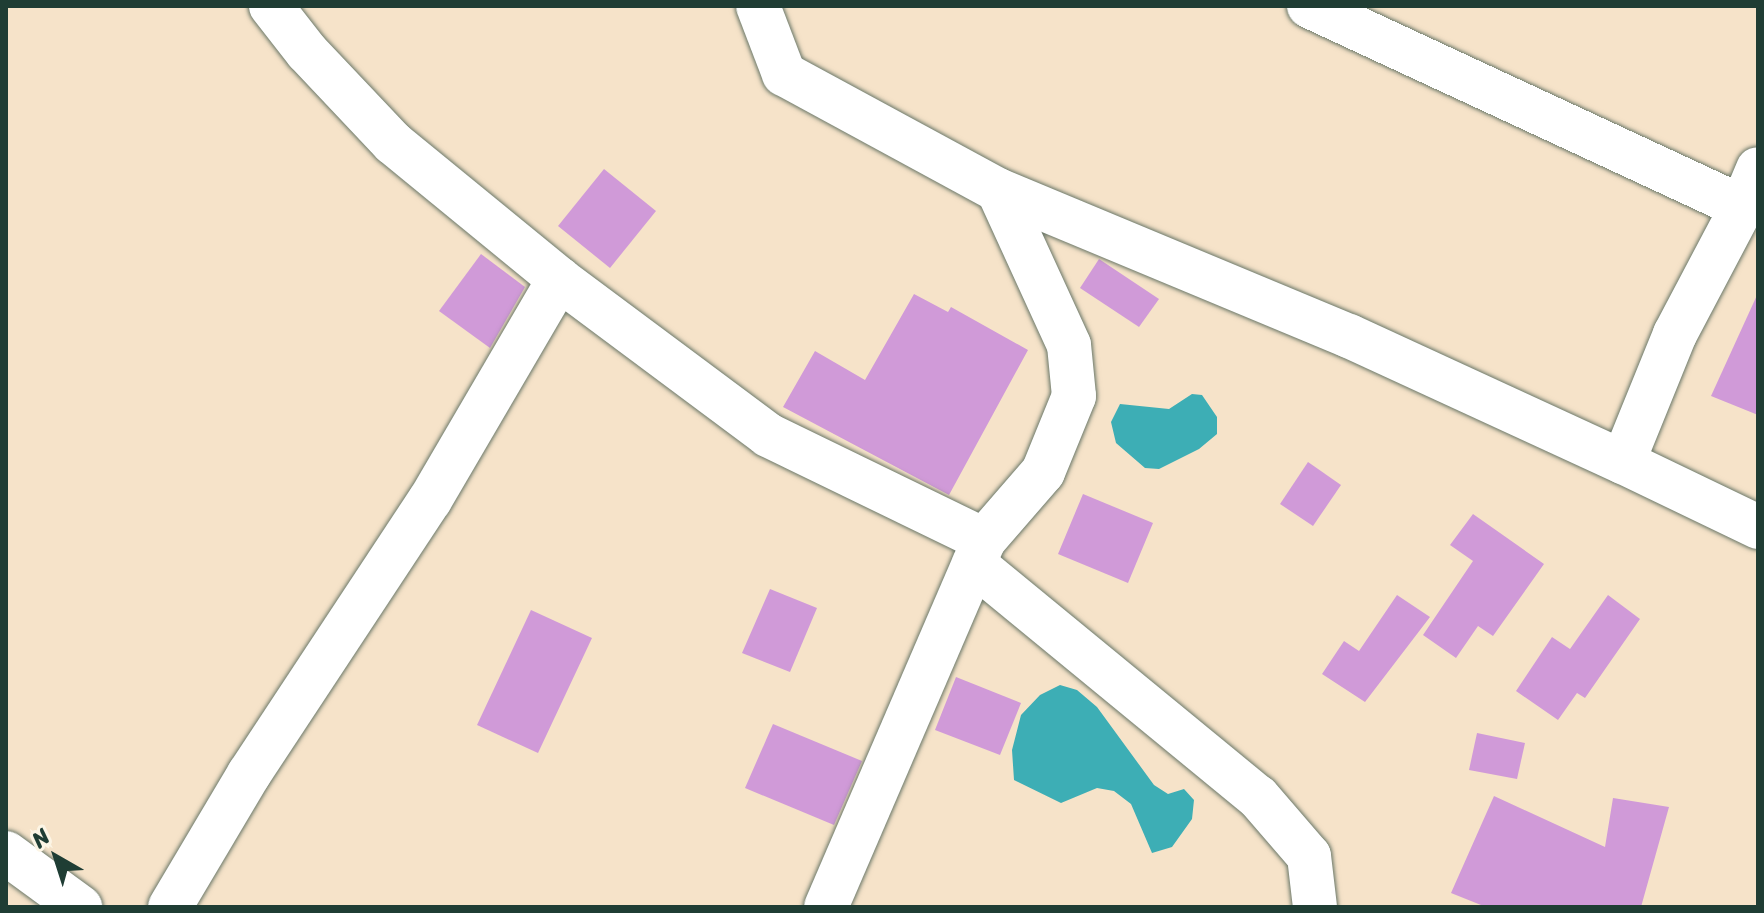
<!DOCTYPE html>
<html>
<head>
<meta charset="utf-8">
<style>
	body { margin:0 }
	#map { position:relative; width:1764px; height:913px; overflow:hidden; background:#f6e3c9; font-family:Sriracha,sans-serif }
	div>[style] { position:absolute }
	.water>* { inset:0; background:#3daeb5 }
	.building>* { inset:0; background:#d09ad8 }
	.roads { filter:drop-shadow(0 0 2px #6a7768) drop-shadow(0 0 2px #6a7768) }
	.minor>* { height:44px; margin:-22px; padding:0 22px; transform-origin:22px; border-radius:22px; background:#fff }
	span { translate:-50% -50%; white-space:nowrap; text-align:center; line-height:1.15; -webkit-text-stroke:6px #fcf5e5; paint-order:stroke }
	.frame { position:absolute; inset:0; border:8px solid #1f3d34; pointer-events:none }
	.north { position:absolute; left:16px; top:817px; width:80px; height:80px; -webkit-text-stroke:6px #fcf5e5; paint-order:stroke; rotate:321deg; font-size:22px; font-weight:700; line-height:32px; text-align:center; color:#1f3d34 }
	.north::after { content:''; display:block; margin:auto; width:28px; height:36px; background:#1f3d34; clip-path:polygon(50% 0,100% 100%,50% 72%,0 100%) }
</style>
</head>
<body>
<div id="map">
	<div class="water">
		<div style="clip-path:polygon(1192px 394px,1202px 395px,1217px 417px,1217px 434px,1199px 449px,1159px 469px,1145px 468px,1116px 443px,1111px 422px,1120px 404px,1169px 409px)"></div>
		<div style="clip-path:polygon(1060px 685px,1077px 690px,1097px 707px,1154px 785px,1168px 794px,1184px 789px,1194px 800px,1192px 819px,1172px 847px,1152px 853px,1131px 804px,1114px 791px,1097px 788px,1061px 803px,1014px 780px,1012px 750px,1021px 715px,1040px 695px)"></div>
	</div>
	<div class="building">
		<div style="clip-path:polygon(604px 169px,656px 211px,610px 268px,558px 226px)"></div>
		<div style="clip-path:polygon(481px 254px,525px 287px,490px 348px,439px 311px)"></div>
		<div style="clip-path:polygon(1099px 259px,1159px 299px,1139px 327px,1080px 288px)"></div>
		<div style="clip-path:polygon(1758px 293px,1758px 415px,1711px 396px)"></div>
		<div style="clip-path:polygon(914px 294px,948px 312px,951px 307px,1028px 350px,949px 495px,783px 407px,815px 351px,865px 380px)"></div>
		<div style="clip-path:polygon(1308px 462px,1341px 485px,1313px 526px,1280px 504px)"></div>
		<div style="clip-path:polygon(1083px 494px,1153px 523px,1128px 583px,1058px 554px)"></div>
		<div style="clip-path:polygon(1473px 514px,1544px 564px,1493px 636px,1478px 626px,1456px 658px,1423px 635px,1473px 561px,1450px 545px)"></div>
		<div style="clip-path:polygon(770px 589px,817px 608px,790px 672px,742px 653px)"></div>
		<div style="clip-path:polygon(1397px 595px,1430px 617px,1365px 702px,1322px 674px,1344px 641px,1359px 651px)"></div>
		<div style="clip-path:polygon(1608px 595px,1640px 619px,1585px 698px,1577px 693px,1558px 720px,1516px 691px,1552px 637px,1570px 649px)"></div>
		<div style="clip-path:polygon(531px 610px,592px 638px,538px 753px,477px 725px)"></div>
		<div style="clip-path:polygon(956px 677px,1021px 703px,1000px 755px,935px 730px)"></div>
		<div style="clip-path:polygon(773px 724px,862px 761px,834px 825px,745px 788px)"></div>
		<div style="clip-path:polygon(1477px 733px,1525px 743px,1517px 779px,1469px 770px)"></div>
		<div style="clip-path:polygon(1494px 796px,1605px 847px,1613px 798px,1669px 807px,1641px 907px,1486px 907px,1451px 893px)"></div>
	</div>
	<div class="roads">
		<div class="minor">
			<div style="left:271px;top:6px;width:58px;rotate:52deg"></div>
			<div style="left:307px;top:52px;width:125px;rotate:46.6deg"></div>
			<div style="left:393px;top:143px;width:215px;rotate:39.3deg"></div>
			<div style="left:559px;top:279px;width:261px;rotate:36.7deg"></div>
			<div style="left:768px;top:435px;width:240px;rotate:25.9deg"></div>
			<div style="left:758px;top:6px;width:73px;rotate:69.1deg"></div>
			<div style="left:784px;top:74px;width:243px;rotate:28.5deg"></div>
			<div style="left:998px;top:190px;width:380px;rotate:22.6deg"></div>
			<div style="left:1349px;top:336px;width:302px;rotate:24.7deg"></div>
			<div style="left:1309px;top:6px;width:477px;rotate:24.9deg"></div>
			<div style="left:1742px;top:207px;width:144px;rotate:117.8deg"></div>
			<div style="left:1675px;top:334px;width:138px;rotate:112.1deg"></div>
			<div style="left:1623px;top:462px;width:150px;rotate:25.7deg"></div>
			<div style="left:1742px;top:207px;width:41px;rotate:-67.2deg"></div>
			<div style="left:974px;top:564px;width:367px;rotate:39.4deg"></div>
			<div style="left:1258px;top:797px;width:78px;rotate:49.2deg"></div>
			<div style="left:1309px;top:856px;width:51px;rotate:83.3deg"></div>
			<div style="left:6px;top:853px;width:92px;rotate:36.1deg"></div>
			<div style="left:170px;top:907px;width:155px;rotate:-59.3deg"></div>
			<div style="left:249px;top:774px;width:328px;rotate:-56.6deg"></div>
			<div style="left:430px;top:500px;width:256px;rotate:-59.7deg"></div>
			<div style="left:826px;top:907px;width:400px;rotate:-66.7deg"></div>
			<div style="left:984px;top:540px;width:90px;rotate:-49.1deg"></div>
			<div style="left:1043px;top:472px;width:82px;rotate:-67.8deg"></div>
			<div style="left:1074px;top:396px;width:51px;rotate:-95.6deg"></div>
			<div style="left:1069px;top:345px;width:170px;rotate:-114.6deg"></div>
		</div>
	</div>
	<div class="frame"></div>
	<div class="north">N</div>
</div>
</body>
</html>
